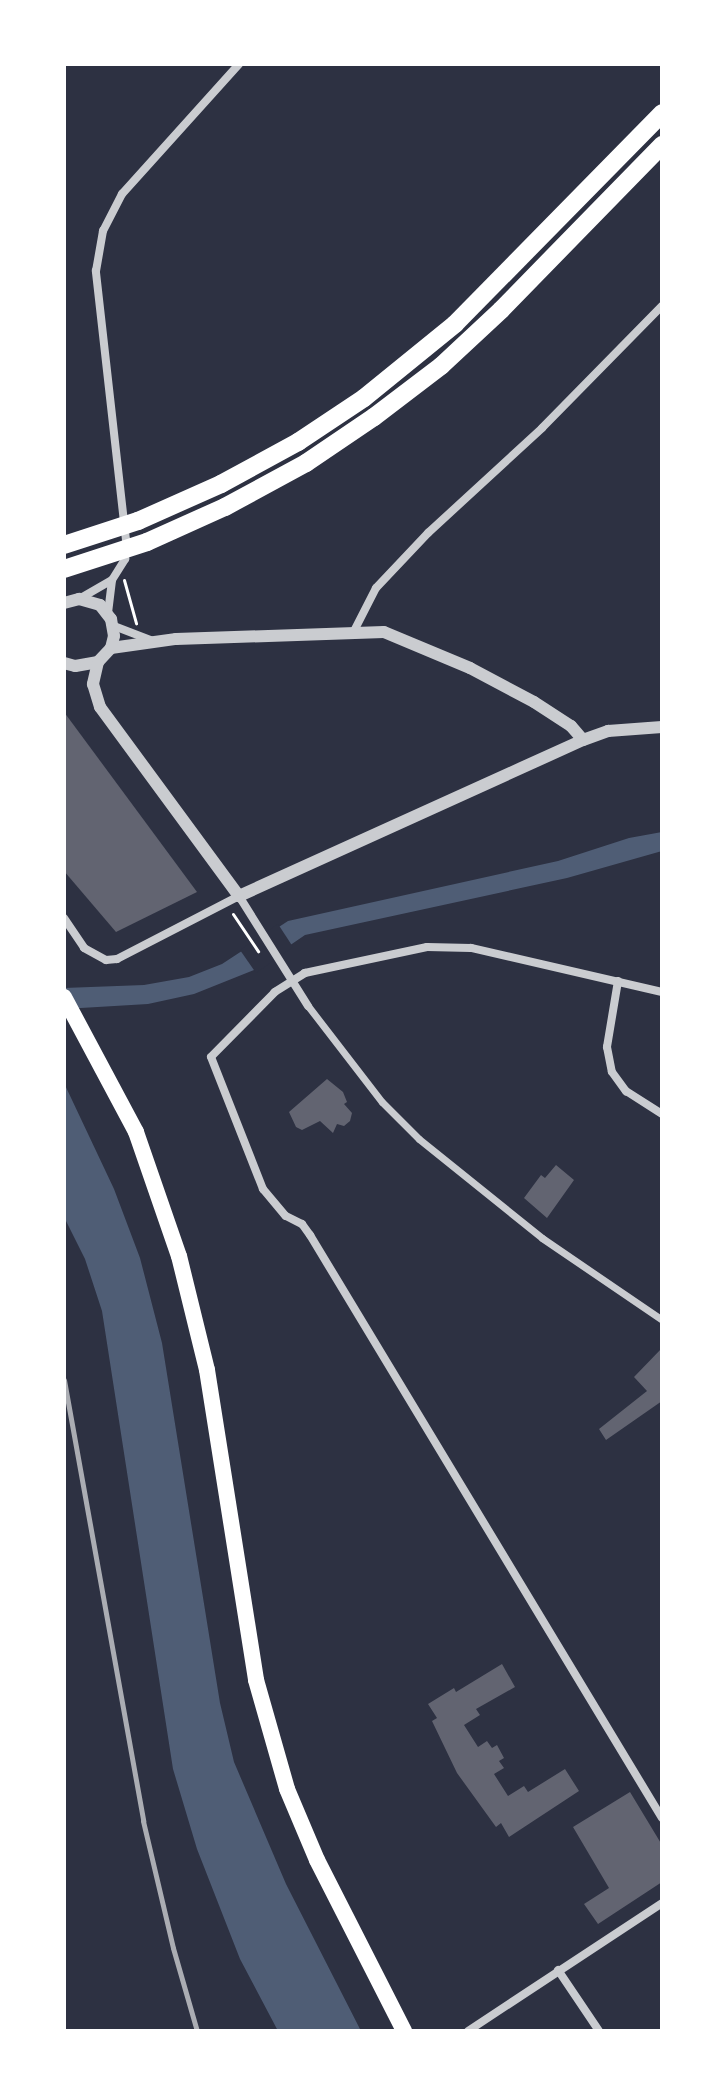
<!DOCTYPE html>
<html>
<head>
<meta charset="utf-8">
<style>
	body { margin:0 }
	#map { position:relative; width:726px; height:2095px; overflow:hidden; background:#2d3142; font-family:"Exo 2",sans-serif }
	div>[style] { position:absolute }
	.water>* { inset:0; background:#4f5d75 }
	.pier>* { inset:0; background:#2d3142 }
	.building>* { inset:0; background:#626471 }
	.path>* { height:3px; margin:-1.5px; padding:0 1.5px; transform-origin:1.5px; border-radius:1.5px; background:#fff }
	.pedestrian>* { height:7px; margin:-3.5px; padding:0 3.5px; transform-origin:3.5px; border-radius:3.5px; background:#caccd0 }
	.minor>* { height:8px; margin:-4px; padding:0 4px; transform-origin:4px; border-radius:4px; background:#caccd0 }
	.tertiary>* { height:12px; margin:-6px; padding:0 6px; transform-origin:6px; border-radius:6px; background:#caccd0 }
	.primary>* { height:16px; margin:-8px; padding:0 8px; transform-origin:8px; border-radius:8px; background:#fff }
	.motorway>* { height:18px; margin:-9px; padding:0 9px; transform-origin:9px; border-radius:9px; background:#fff }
	.rail>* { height:5px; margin:-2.5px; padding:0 2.5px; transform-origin:2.5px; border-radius:2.5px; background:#abadb3 }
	span { translate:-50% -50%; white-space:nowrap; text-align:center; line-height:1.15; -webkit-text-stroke:7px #fff; paint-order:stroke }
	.frame { position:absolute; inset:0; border:66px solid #fff; pointer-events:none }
</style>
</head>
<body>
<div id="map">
	<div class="water">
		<div style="clip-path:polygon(662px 832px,662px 851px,567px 878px,305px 935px,254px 970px,194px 994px,148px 1004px,64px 1009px,64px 988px,144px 985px,189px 977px,222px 964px,288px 921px,558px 861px,629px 838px)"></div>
		<div style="clip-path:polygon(64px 1083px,114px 1189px,140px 1258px,162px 1343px,220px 1703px,234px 1762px,286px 1884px,361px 2031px,278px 2031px,240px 1959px,197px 1849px,173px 1769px,102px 1311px,85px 1259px,64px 1217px)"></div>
	</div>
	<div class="pier">
		<div style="clip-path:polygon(278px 924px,293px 947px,256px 973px,240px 950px)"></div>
	</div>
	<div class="building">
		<div style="clip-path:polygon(64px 712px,197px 892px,116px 932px,64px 871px)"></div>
		<div style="clip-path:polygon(327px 1079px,343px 1092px,347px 1102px,344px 1104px,352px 1113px,350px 1121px,344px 1126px,337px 1124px,333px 1133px,320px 1121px,302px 1130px,296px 1127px,289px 1112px)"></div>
		<div style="clip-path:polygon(556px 1165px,574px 1180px,547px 1218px,524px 1198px,541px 1175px,545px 1178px)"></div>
		<div style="clip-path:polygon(662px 1348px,662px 1401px,606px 1440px,599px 1429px,647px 1391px,634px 1377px)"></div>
		<div style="clip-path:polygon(502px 1664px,515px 1687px,476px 1709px,480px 1715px,464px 1725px,478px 1747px,487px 1741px,492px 1748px,497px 1745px,504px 1758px,499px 1761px,504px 1768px,494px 1774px,508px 1796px,524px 1786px,528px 1792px,565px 1769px,579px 1791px,509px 1837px,501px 1823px,496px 1827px,457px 1773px,432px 1721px,437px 1718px,428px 1704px,454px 1688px,456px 1692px)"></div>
		<div style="clip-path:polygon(630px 1792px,662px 1845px,662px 1882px,598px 1924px,584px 1904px,609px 1888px,573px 1827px)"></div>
	</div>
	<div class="path">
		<div style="left:124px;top:580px;width:45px;rotate:74.4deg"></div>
		<div style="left:233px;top:914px;width:45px;rotate:56deg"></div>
	</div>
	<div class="pedestrian">
		<div style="left:308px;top:1006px;width:121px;rotate:52.4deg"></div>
		<div style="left:382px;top:1102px;width:52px;rotate:45deg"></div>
		<div style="left:419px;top:1139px;width:158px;rotate:38.8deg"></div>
		<div style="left:542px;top:1238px;width:145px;rotate:34.3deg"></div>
	</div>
	<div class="minor">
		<div style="left:79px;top:599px;width:38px;rotate:-30deg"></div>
		<div style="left:108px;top:613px;width:33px;rotate:-83deg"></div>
		<div style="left:112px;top:580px;width:25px;rotate:-58deg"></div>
		<div style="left:125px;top:559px;width:19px;rotate:-87deg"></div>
		<div style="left:126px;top:540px;width:271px;rotate:-96.4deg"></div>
		<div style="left:96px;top:271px;width:41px;rotate:-80.1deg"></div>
		<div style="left:103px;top:231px;width:42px;rotate:-62.8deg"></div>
		<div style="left:122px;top:194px;width:175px;rotate:-48deg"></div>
		<div style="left:114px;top:626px;width:39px;rotate:21deg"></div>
		<div style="left:354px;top:631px;width:48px;rotate:-62.9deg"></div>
		<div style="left:376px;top:588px;width:76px;rotate:-46.6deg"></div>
		<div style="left:428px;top:533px;width:155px;rotate:-42.6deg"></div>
		<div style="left:542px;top:428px;width:171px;rotate:-45.5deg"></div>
		<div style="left:64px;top:918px;width:36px;rotate:56deg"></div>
		<div style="left:84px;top:948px;width:25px;rotate:29deg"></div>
		<div style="left:106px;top:960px;width:11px;rotate:-5deg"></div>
		<div style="left:117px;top:959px;width:137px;rotate:-27.3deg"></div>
		<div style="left:239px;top:896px;width:130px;rotate:57.9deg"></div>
		<div style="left:618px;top:981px;width:67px;rotate:99.5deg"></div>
		<div style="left:607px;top:1047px;width:25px;rotate:79deg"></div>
		<div style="left:612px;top:1072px;width:24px;rotate:54deg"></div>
		<div style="left:626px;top:1091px;width:43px;rotate:32.6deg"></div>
		<div style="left:662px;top:992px;width:196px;rotate:-167deg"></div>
		<div style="left:471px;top:948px;width:44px;rotate:-178.7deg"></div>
		<div style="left:427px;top:947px;width:125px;rotate:168deg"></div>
		<div style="left:305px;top:973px;width:36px;rotate:148deg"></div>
		<div style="left:275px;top:992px;width:91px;rotate:134.6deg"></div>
		<div style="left:211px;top:1057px;width:142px;rotate:68.5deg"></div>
		<div style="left:263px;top:1189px;width:35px;rotate:50deg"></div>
		<div style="left:286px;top:1216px;width:18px;rotate:27deg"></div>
		<div style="left:302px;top:1224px;width:14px;rotate:54deg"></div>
		<div style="left:310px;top:1235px;width:681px;rotate:58.88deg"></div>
		<div style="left:558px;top:1970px;width:73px;rotate:56.1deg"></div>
		<div style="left:468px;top:2031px;width:232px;rotate:-33.4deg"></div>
	</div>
	<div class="tertiary">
		<div style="left:64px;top:603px;width:16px;rotate:-15deg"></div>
		<div style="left:79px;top:599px;width:22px;rotate:16deg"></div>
		<div style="left:100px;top:605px;width:18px;rotate:52deg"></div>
		<div style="left:111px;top:619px;width:17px;rotate:80deg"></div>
		<div style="left:114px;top:636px;width:12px;rotate:104deg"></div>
		<div style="left:111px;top:648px;width:19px;rotate:133deg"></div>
		<div style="left:98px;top:662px;width:23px;rotate:170deg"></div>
		<div style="left:75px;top:666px;width:11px;rotate:-165deg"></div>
		<div style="left:111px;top:648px;width:66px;rotate:-7.9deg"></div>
		<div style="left:176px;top:639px;width:208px;rotate:-1.9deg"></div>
		<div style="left:384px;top:632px;width:93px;rotate:22.7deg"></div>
		<div style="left:470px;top:668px;width:72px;rotate:28deg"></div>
		<div style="left:534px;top:702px;width:44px;rotate:33deg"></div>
		<div style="left:571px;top:726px;width:18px;rotate:49deg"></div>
		<div style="left:98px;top:662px;width:23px;rotate:103deg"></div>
		<div style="left:93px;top:684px;width:24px;rotate:73deg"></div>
		<div style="left:100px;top:707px;width:235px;rotate:53.7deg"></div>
		<div style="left:239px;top:896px;width:378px;rotate:-24.4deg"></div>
		<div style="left:583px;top:740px;width:27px;rotate:-20deg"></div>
		<div style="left:608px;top:731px;width:54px;rotate:-4.2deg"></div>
	</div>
	<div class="primary">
		<div style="left:64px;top:997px;width:153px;rotate:61.9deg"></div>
		<div style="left:136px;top:1132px;width:131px;rotate:70.9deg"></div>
		<div style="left:179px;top:1256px;width:117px;rotate:76.2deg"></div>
		<div style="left:207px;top:1370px;width:314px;rotate:81deg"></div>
		<div style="left:256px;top:1680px;width:113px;rotate:74.1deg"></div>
		<div style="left:287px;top:1789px;width:77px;rotate:67.1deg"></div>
		<div style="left:317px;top:1860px;width:192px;rotate:63deg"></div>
	</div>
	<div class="motorway">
		<div style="left:64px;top:545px;width:78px;rotate:-18deg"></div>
		<div style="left:138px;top:521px;width:91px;rotate:-24deg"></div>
		<div style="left:221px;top:484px;width:88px;rotate:-28.6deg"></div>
		<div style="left:298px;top:442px;width:79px;rotate:-33.7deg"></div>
		<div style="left:364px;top:398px;width:117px;rotate:-39.1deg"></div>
		<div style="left:455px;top:324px;width:296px;rotate:-45.5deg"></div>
		<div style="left:64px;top:569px;width:87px;rotate:-18deg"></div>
		<div style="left:147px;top:542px;width:85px;rotate:-24.2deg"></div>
		<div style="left:225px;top:507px;width:92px;rotate:-28.5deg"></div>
		<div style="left:306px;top:463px;width:82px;rotate:-34.1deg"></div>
		<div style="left:374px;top:417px;width:84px;rotate:-37.3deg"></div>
		<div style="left:441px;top:366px;width:82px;rotate:-43deg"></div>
		<div style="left:501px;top:310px;width:231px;rotate:-45.7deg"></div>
	</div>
	<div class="rail">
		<div style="left:64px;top:1380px;width:448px;rotate:79.8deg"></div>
		<div style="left:143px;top:1821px;width:130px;rotate:76.7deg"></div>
		<div style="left:173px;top:1948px;width:86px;rotate:73.9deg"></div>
	</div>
	<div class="frame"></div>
</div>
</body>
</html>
